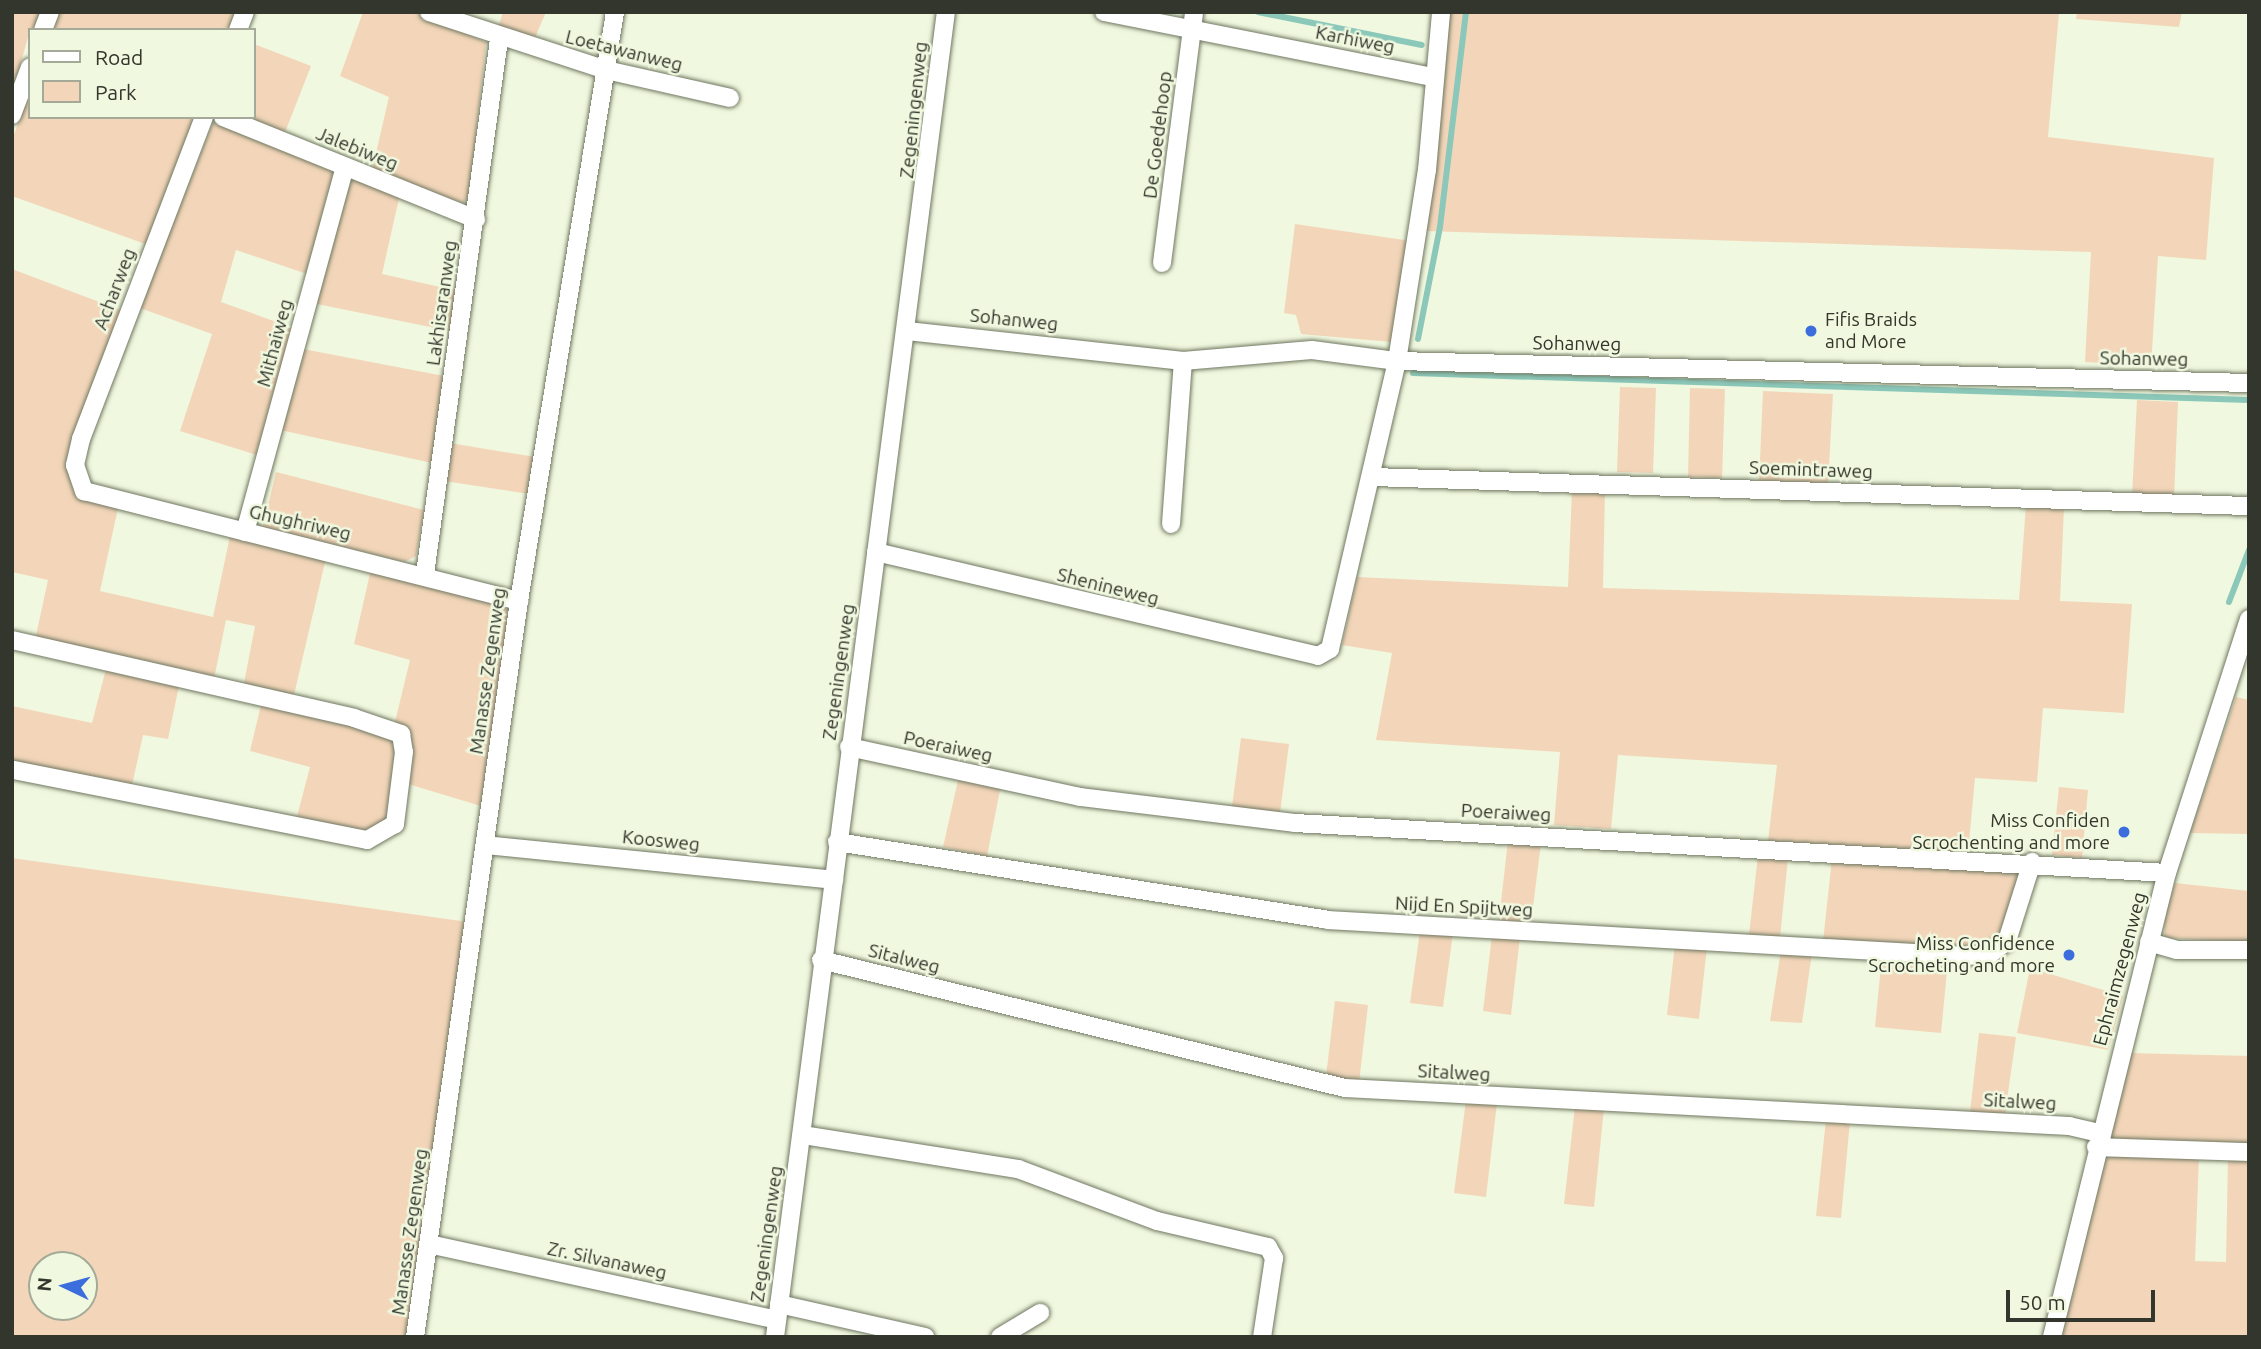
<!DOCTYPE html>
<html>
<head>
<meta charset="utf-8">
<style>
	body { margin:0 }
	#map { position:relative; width:2261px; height:1349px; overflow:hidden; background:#f0f8df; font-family:Ubuntu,sans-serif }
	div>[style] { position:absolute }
	.green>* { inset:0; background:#f3d6b9 }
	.stream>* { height:6px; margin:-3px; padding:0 3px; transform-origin:3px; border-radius:3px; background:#8bc8ba }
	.roads { filter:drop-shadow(0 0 2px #6f7761) drop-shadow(0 0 2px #6f7761) }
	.minor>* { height:18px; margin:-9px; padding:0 9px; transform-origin:9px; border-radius:9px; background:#fff }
	.dots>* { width:19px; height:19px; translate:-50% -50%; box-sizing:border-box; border:4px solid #f0f8df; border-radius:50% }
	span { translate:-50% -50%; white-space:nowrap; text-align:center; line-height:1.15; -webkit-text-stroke:5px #f0f8df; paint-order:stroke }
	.street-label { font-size:19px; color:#33362c }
	.poi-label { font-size:19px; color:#33362c }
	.left { translate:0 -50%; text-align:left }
	.right { translate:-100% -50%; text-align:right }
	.frame { position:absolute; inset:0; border:14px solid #33362c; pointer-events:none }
	.legend { position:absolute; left:28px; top:28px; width:228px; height:91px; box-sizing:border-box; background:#f0f8df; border:2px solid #a4aa97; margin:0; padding:9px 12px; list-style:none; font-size:21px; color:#33362c }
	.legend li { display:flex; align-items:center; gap:14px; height:35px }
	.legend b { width:35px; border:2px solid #a4aa97 }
	.north { position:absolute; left:28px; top:1251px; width:70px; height:70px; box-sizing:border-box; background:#f0f8df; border:2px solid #a4aa97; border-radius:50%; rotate:275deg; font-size:19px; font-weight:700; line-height:28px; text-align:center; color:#33362c }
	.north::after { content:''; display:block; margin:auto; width:24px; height:32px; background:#3c6ddd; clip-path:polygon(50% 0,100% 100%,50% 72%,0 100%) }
	.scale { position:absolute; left:2006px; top:1290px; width:149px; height:32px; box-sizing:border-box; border:4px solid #33362c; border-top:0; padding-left:9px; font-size:21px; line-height:24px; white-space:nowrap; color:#33362c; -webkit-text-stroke:5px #f0f8df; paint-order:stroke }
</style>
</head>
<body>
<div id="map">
	<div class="green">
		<div style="clip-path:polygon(12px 12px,43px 12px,36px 30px,30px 30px,12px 94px)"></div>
		<div style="clip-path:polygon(57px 12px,237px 12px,230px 30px,51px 30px)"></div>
		<div style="clip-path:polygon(363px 12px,413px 12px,486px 42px,469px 197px,463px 203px,372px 170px,389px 97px,340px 76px)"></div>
		<div style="clip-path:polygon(503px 12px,546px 12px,534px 40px,498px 28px)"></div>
		<div style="clip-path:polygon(1450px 12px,2059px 13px,2048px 137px,2214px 158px,2206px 260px,2158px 256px,2151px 366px,2085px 362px,2091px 252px,1426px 231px)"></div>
		<div style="clip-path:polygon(2077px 12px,2182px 12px,2179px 27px,2076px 19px)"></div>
		<div style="clip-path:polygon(254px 44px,311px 66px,284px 135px,235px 117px,254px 117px)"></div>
		<div style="clip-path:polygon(30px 91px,30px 117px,197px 117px,148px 245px,12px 196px,12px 140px)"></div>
		<div style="clip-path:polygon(213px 122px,334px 168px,337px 177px,310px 275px,236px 250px,221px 302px,296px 329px,260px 456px,180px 431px,212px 334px,140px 308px)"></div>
		<div style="clip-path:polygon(352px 176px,400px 194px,382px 274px,458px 291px,450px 331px,312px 303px)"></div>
		<div style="clip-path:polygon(1295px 224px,1411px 241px,1392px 342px,1301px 334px,1296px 315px,1284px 313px)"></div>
		<div style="clip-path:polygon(12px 269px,123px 311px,68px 469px,75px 492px,118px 508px,100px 591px,213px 617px,230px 536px,326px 558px,293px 699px,243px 688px,255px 626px,226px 620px,214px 679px,35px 640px,48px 580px,12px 572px)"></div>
		<div style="clip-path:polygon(303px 349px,444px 376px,432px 463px,280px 430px)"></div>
		<div style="clip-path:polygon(1620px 387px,1656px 388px,1653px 473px,1617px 472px)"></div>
		<div style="clip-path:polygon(1690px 388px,1725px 389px,1722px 478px,1688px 477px)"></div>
		<div style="clip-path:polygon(1763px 391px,1833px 394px,1828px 484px,1759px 482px)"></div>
		<div style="clip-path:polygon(2137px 400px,2178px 402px,2174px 498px,2132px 496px)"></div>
		<div style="clip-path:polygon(450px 443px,535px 457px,529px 494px,444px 481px)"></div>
		<div style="clip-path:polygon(276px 472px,424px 510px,416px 556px,404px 562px,263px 527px)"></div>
		<div style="clip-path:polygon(1572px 490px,1605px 490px,1603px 588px,2019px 600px,2026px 505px,2064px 506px,2060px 601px,2132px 604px,2124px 713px,2043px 708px,2037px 782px,1975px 778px,1968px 853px,1768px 841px,1777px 765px,1618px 755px,1611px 829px,1554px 825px,1560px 752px,1376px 740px,1392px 653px,1342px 645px,1357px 577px,1568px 587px)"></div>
		<div style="clip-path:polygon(371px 569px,503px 605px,509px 613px,481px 806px,408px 784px,394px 726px,410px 660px,354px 644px)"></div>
		<div style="clip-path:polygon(107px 665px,180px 681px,168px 739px,143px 735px,131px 790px,12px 768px,12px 706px,92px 723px)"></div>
		<div style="clip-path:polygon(2236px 697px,2249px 700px,2249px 834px,2190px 833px)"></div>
		<div style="clip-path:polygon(262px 701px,387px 735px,399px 743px,388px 824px,367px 836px,295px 824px,310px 767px,250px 751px)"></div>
		<div style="clip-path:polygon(1241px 738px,1289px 744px,1280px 813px,1232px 807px)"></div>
		<div style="clip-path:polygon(959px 776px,1001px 785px,987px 856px,943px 847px)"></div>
		<div style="clip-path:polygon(2059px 787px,2088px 790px,2082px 858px,2052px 855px)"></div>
		<div style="clip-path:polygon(1508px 840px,1541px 843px,1531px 923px,1499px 920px)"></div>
		<div style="clip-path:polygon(1758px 855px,1788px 858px,1780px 938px,1749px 935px)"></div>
		<div style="clip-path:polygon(evenodd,12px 858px,468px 922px,409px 1337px,12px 1337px,12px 858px,42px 1265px,84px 1265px,84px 1307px,42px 1307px,42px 1265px)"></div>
		<div style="clip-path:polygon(1832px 859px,2021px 872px,2001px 939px,1981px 950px,1823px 941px)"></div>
		<div style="clip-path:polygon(2175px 883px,2249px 891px,2249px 942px,2165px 938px,2164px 918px)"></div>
		<div style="clip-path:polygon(1420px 931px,1453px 933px,1443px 1007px,1410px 1003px)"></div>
		<div style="clip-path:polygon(1492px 935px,1520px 937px,1511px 1015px,1483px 1011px)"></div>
		<div style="clip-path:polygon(1675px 944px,1707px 947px,1699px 1019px,1667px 1015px)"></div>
		<div style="clip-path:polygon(1781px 950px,1812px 953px,1802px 1023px,1770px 1021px)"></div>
		<div style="clip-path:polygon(1882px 955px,1948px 961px,1941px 1033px,1875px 1027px)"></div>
		<div style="clip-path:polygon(2030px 968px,2123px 996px,2108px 1050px,2017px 1033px)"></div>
		<div style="clip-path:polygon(1335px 1001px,1368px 1005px,1359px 1083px,1326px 1076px)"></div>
		<div style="clip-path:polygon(1979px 1033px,2016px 1037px,2005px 1114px,1970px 1112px)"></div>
		<div style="clip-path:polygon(2128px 1053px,2249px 1056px,2249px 1145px,2108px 1141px)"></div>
		<div style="clip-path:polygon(1466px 1100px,1497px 1103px,1486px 1197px,1454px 1193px)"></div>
		<div style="clip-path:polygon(1575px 1106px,1604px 1108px,1594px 1207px,1564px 1204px)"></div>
		<div style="clip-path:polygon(1826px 1119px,1850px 1121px,1841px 1218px,1816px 1216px)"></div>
		<div style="clip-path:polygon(2199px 1156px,2195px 1261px,2226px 1262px,2228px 1156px,2249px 1156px,2249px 1337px,2060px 1337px,2100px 1165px,2110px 1157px)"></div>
	</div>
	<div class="stream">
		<div style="left:1258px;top:12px;width:167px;rotate:11.4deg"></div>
		<div style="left:1418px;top:339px;width:114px;rotate:-78.9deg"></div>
		<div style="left:1440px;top:227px;width:217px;rotate:-83.1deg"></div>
		<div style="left:1413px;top:373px;width:836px;rotate:1.85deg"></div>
		<div style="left:2229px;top:602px;width:56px;rotate:-69deg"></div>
	</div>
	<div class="roads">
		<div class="minor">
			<div style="left:429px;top:12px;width:186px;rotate:18.1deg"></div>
			<div style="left:606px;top:70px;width:127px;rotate:12.7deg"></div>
			<div style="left:1104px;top:12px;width:334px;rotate:11.2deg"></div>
			<div style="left:43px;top:30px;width:19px;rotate:-69deg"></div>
			<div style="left:238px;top:30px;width:19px;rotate:-69deg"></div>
			<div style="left:12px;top:115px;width:51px;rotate:-69.4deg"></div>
			<div style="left:204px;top:117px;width:345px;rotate:110.9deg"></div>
			<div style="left:81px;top:439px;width:27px;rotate:103deg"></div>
			<div style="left:75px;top:465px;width:28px;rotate:71deg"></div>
			<div style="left:84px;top:491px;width:449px;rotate:14.2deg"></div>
			<div style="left:223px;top:117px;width:273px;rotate:22deg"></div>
			<div style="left:1162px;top:263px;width:253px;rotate:-82.7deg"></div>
			<div style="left:907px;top:331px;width:278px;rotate:6.2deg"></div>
			<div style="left:1183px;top:361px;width:129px;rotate:-4.9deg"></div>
			<div style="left:1312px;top:350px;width:86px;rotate:7.4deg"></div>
			<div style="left:1397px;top:361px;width:852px;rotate:1.48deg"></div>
			<div style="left:1373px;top:477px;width:876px;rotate:1.9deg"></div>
			<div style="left:1171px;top:524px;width:163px;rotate:-85.8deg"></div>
			<div style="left:245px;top:532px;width:378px;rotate:-74.7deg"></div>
			<div style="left:876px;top:552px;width:454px;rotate:13.2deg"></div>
			<div style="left:1318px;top:656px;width:14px;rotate:-30deg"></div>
			<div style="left:1330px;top:649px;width:296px;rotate:-76.9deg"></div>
			<div style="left:1397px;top:361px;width:193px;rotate:-81.1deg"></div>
			<div style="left:1427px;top:170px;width:159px;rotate:-84.9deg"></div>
			<div style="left:425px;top:574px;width:540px;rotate:-82.12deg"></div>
			<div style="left:12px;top:640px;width:351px;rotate:12.8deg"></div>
			<div style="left:354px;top:718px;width:50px;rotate:18.8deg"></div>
			<div style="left:401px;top:734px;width:18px;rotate:81deg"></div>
			<div style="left:404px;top:752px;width:73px;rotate:97.1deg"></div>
			<div style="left:395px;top:824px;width:32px;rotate:150deg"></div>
			<div style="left:367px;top:840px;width:362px;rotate:-168.8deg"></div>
			<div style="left:849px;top:747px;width:236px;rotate:12.2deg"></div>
			<div style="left:1080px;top:797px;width:217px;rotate:6.9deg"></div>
			<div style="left:1295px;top:823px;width:873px;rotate:3.28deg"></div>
			<div style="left:837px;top:842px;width:496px;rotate:9deg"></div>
			<div style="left:1327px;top:920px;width:641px;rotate:3.22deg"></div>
			<div style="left:1967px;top:956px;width:23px;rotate:-5deg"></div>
			<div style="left:1990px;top:954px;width:21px;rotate:-37deg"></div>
			<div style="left:2007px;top:941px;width:83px;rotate:-72.4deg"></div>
			<div style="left:485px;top:845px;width:351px;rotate:5.7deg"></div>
			<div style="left:2149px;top:942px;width:29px;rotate:16deg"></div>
			<div style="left:2177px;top:950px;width:72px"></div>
			<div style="left:821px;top:960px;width:539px;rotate:13.73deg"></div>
			<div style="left:1345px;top:1088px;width:725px;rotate:3deg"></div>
			<div style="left:2069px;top:1126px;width:31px;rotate:13deg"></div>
			<div style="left:803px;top:1135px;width:218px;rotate:9deg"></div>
			<div style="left:1018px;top:1169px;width:148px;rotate:20.5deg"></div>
			<div style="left:1157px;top:1221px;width:114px;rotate:13.2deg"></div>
			<div style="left:1268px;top:1247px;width:13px;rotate:61deg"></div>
			<div style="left:1274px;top:1258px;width:80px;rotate:98.6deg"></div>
			<div style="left:2096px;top:1147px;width:153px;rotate:1.9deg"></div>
			<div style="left:429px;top:1244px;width:356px;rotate:12.3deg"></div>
			<div style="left:779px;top:1304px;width:150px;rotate:12.7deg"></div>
			<div style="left:415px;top:1337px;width:743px;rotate:-81.96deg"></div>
			<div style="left:519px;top:601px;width:597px;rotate:-80.74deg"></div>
			<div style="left:775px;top:1337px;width:1336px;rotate:-82.65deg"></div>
			<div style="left:1000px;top:1337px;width:47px;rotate:-31deg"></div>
			<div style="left:2052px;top:1337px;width:478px;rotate:-76.1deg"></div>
			<div style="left:2167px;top:873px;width:267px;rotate:-72.1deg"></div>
		</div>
	</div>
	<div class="dots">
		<div style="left:1811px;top:331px;background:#3c6ddd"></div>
		<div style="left:2124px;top:832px;background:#3c6ddd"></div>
		<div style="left:2069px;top:955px;background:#3c6ddd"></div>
	</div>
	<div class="street-label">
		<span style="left:1355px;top:40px;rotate:11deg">Karhiweg</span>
		<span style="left:624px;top:51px;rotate:14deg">Loetawanweg</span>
		<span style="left:914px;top:110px;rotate:-84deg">Zegeningenweg</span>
		<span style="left:1158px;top:135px;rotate:-83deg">De Goedehoop</span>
		<span style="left:357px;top:149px;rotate:22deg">Jalebiweg</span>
		<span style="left:115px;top:289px;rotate:-69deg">Acharweg</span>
		<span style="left:442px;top:303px;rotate:-82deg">Lakhisaranweg</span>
		<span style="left:1014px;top:320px;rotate:6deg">Sohanweg</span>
		<span style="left:275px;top:343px;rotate:-75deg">Mithaiweg</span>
		<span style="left:1577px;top:344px;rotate:1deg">Sohanweg</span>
		<span style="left:2144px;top:359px;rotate:1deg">Sohanweg</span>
		<span style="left:1811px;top:470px;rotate:2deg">Soemintraweg</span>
		<span style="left:300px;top:523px;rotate:13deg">Ghughriweg</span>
		<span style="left:1108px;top:587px;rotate:14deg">Shenineweg</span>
		<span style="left:488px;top:671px;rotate:-82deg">Manasse Zegenweg</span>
		<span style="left:839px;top:672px;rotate:-82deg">Zegeningenweg</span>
		<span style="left:948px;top:747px;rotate:12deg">Poeraiweg</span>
		<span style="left:1506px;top:813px;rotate:3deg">Poeraiweg</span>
		<span style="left:661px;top:841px;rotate:6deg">Koosweg</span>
		<span style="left:1464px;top:907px;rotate:3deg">Nijd En Spijtweg</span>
		<span style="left:904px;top:959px;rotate:14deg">Sitalweg</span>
		<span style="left:2120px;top:969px;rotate:-75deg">Ephraimzegenweg</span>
		<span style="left:1454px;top:1073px;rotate:3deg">Sitalweg</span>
		<span style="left:2020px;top:1102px;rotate:3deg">Sitalweg</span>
		<span style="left:410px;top:1232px;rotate:-82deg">Manasse Zegenweg</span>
		<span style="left:767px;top:1234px;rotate:-82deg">Zegeningenweg</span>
		<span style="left:607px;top:1261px;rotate:12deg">Zr. Silvanaweg</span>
	</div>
	<div class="poi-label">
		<span class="left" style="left:1825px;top:331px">Fifis Braids<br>and More</span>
		<span class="right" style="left:2110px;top:832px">Miss Confiden<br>Scrochenting and more</span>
		<span class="right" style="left:2055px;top:955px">Miss Confidence<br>Scrocheting and more</span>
	</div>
	<div class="frame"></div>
	<ul class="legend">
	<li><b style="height:9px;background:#fff"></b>Road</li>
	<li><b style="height:19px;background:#f3d6b9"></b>Park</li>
	</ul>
	<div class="north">N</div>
	<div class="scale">50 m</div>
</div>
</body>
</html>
